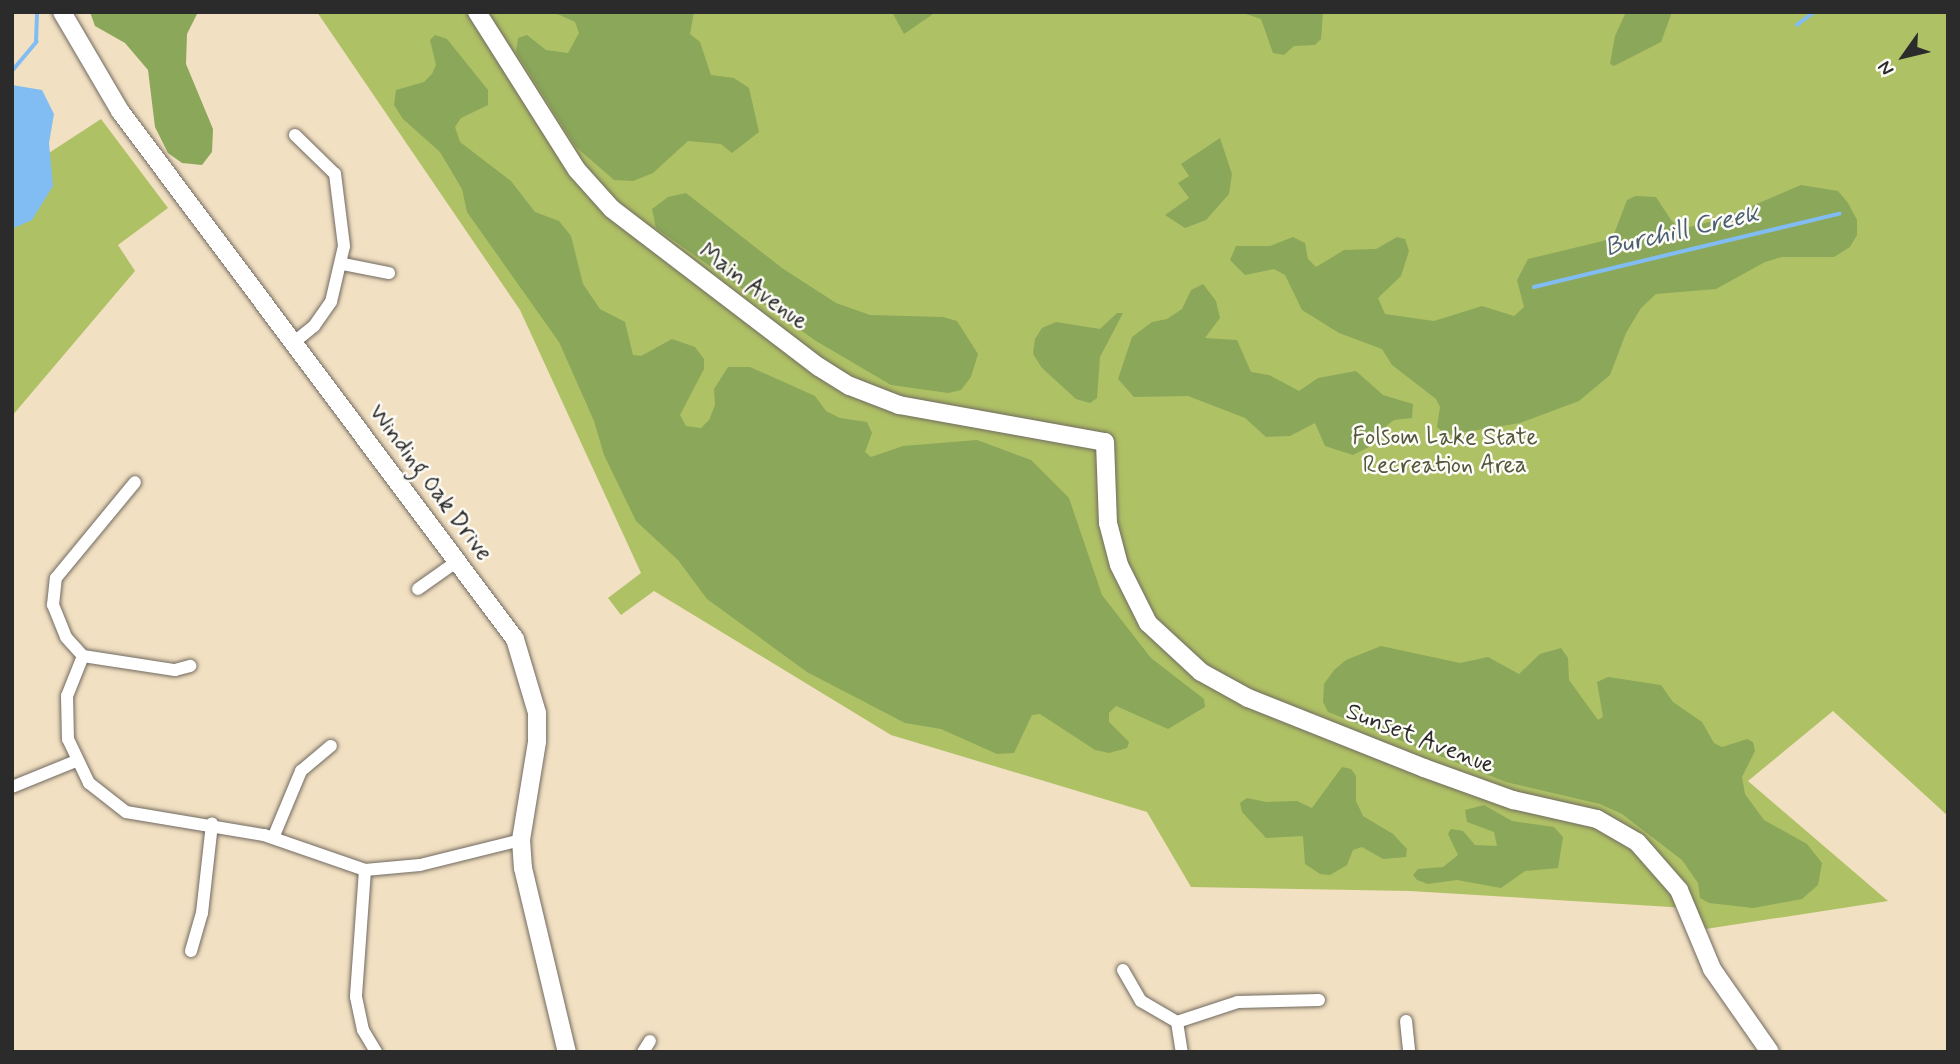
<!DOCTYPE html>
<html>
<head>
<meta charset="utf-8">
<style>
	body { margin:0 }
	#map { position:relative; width:1960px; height:1064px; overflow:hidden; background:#f2e0c2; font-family:Mynerve,sans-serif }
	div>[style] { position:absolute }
	.green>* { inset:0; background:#afc165 }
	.forest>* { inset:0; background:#8ba75a }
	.water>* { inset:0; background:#81bdf3 }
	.stream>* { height:3.5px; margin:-1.75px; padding:0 1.75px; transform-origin:1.75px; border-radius:1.75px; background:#81bdf3 }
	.roads { filter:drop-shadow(0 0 2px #716a60) drop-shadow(0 0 2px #716a60) }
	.street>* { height:12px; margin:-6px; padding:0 6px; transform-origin:6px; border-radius:6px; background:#fff }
	.secondary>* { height:18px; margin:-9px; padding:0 9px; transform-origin:9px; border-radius:9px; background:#fff }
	span { translate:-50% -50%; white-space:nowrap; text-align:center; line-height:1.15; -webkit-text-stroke:5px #fdfcf7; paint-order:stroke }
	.street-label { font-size:24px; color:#2b2b2b }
	.park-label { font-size:24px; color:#53583c }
	.water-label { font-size:26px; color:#495e71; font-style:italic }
	.frame { position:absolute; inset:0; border:14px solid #2b2b2b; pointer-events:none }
	.north { position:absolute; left:1869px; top:21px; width:70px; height:70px; -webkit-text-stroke:5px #fdfcf7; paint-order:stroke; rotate:236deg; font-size:19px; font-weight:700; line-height:28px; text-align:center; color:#2b2b2b }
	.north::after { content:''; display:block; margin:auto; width:24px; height:32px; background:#2b2b2b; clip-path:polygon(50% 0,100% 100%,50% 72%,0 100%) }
</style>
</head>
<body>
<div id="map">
	<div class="green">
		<div style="clip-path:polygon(317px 12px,1948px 12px,1948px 816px,1833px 711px,1748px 781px,1888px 901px,1699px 930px,1687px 908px,1410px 891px,1191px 887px,1147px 812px,891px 735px,654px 591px,621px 615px,608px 598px,641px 573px,520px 310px)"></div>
		<div style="clip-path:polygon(101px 119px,168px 208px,118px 245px,135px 271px,12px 416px,12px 177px)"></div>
	</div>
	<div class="forest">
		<div style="clip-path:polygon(90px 12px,198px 12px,187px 34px,186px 64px,213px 129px,212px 152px,202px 165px,182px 163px,168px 153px,155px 127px,148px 70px,125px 43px,95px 26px)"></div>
		<div style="clip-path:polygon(553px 12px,694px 12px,690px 34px,700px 42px,711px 75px,734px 78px,749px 88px,759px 132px,732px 153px,721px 144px,688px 141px,653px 173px,633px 181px,614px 180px,576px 147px,516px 52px,518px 38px,527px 35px,546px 50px,568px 53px,579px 33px,575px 22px)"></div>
		<div style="clip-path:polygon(892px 12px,936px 12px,904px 34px)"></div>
		<div style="clip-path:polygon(1240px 12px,1323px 12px,1321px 39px,1315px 45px,1294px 46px,1284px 55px,1273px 53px,1261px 19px)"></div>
		<div style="clip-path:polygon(1626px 12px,1672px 12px,1661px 42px,1614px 66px,1610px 64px,1615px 36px)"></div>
		<div style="clip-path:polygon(435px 35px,447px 39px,488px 90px,488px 105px,461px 118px,455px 127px,460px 142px,511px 181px,535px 212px,559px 221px,571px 236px,583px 284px,600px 309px,625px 322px,633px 355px,641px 356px,672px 339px,695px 347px,704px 359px,704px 369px,680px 415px,686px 426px,701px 428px,709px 420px,715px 405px,714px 389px,728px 367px,750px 367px,815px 396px,826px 411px,840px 418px,867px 422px,872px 433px,865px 452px,871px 457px,903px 446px,977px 440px,1031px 460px,1069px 498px,1102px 595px,1151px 658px,1204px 699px,1205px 707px,1168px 729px,1116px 706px,1109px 713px,1109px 722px,1129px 742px,1127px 748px,1109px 753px,1095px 750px,1040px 714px,1032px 715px,1014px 753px,997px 754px,941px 729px,905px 723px,807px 672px,707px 599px,678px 560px,636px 521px,604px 455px,594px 421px,559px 342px,467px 212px,462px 189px,440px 152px,403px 119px,394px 105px,396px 90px,424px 82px,432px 74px,436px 65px,430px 40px)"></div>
		<div style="clip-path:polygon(1220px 138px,1232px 174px,1229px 194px,1206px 220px,1185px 228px,1165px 215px,1189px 198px,1178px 183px,1189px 176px,1181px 164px)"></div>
		<div style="clip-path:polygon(1801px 185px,1838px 191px,1848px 203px,1857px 220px,1857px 235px,1850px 247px,1834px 257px,1782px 257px,1765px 262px,1716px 289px,1656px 294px,1641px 308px,1626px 333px,1610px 375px,1579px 401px,1520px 423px,1447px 435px,1437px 427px,1440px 407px,1436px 399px,1392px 365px,1382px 349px,1339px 333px,1302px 310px,1285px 275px,1274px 269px,1245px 275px,1230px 260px,1236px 246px,1270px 246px,1293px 237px,1305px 243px,1308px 259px,1316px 267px,1344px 250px,1376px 249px,1397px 237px,1405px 239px,1409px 251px,1401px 276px,1378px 298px,1385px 314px,1434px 321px,1482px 306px,1514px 316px,1524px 307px,1517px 280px,1528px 259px,1603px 241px,1614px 234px,1627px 200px,1635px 196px,1656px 197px,1671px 220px,1679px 227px,1689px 227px,1721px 219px)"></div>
		<div style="clip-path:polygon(686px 193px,782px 268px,836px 303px,870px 315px,943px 317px,957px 321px,978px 354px,971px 377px,961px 390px,948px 393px,891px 385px,816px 341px,656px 228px,652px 209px,668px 197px)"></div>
		<div style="clip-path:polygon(1203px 284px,1216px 301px,1220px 318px,1205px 338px,1237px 340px,1251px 372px,1269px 375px,1299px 391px,1318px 378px,1356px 371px,1383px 395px,1413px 404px,1412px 418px,1394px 420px,1386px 426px,1381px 441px,1353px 455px,1325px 446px,1315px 423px,1290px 436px,1266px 437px,1245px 418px,1188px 396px,1134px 397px,1118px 379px,1132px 337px,1152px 322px,1167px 319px,1182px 309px,1191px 290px)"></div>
		<div style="clip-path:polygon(1117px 313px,1123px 313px,1100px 357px,1097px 398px,1090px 403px,1076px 399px,1042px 368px,1033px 354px,1035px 339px,1042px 328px,1056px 322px,1100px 329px)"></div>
		<div style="clip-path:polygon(1381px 646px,1460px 663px,1488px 657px,1519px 674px,1540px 654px,1561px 648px,1568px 658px,1569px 680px,1598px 720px,1603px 717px,1597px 682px,1608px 677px,1661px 685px,1673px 702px,1702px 722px,1714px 743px,1722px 747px,1747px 739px,1753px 742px,1755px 751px,1742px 777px,1745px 794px,1764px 820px,1807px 844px,1822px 863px,1818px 885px,1802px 899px,1753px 908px,1709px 903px,1700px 898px,1698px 883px,1682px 860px,1622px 814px,1600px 804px,1506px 782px,1328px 712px,1323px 702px,1324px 684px,1334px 670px,1346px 660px)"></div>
		<div style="clip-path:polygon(1342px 767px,1351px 769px,1356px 776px,1356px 801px,1363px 816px,1393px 834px,1407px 849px,1406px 857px,1383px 859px,1362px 847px,1353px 850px,1347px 865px,1330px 875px,1320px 874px,1305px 864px,1303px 836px,1266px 838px,1242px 812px,1240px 803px,1247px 798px,1266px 802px,1297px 801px,1312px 808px)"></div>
		<div style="clip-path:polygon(1484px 805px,1512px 821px,1554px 827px,1563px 837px,1558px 868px,1525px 871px,1501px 888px,1457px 880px,1428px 884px,1417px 880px,1413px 875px,1418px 869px,1443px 867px,1458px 855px,1448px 834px,1451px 829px,1463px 831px,1475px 845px,1497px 846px,1494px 832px,1467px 822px,1465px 810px)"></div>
	</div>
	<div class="water">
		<div style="clip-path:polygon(12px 85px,42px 90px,54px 114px,49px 143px,53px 186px,32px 220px,14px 228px)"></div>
	</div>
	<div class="stream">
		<div style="left:1797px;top:25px;width:21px;rotate:-37deg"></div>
		<div style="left:12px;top:71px;width:38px;rotate:-50deg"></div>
		<div style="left:36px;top:42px;width:30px;rotate:-88deg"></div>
		<div style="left:1534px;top:287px;width:314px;rotate:-13.5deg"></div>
	</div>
	<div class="roads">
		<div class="street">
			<div style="left:343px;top:264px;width:47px;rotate:11.1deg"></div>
			<div style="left:293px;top:343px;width:27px;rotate:-39deg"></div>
			<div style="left:314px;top:326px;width:29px;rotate:-55deg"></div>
			<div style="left:331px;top:302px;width:57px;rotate:-76.9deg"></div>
			<div style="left:344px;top:246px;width:73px;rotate:-97.1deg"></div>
			<div style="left:335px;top:174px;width:56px;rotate:-135.7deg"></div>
			<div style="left:418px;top:589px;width:50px;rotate:-35.3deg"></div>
			<div style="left:83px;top:656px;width:43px;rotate:111.8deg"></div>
			<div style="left:67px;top:696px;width:43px;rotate:88.7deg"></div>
			<div style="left:68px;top:739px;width:49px;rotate:64.5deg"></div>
			<div style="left:89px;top:783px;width:47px;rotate:38.1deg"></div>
			<div style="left:126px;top:812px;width:140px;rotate:9.5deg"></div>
			<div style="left:264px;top:835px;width:107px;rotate:19.1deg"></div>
			<div style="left:365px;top:870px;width:55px;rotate:-5.2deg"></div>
			<div style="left:420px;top:865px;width:104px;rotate:-13.9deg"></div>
			<div style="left:83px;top:656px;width:25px;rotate:-132deg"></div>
			<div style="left:66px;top:637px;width:35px;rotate:-112deg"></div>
			<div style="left:53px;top:605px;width:27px;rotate:-84deg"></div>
			<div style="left:56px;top:578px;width:124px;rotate:-50.5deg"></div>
			<div style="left:83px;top:656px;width:93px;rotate:8.7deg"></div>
			<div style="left:175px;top:670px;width:16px;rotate:-15deg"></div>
			<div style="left:12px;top:787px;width:69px;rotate:-22.1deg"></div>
			<div style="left:273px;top:838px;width:73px;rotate:-67.3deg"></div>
			<div style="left:301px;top:771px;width:39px;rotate:-40deg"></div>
			<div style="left:365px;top:870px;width:127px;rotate:94.1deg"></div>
			<div style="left:356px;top:997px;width:34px;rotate:78deg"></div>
			<div style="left:363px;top:1030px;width:26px;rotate:59deg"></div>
			<div style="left:191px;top:951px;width:40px;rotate:-74deg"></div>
			<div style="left:202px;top:913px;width:90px;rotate:-83.6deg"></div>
			<div style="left:1123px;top:970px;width:36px;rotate:60deg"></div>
			<div style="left:1141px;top:1001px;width:42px;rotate:30.3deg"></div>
			<div style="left:1406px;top:1021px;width:31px;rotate:84deg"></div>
			<div style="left:1177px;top:1022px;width:64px;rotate:-18.2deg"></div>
			<div style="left:1238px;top:1002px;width:81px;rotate:-1.4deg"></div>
			<div style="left:1177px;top:1022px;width:30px;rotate:81deg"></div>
			<div style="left:643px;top:1052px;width:13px;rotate:-58deg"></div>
		</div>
		<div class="secondary">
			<div style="left:62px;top:12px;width:115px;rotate:59.6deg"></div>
			<div style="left:120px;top:111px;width:659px;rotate:53.2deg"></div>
			<div style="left:515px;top:639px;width:77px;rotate:73.4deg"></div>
			<div style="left:537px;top:713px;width:29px;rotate:90deg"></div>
			<div style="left:537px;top:742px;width:99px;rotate:99.3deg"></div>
			<div style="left:521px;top:840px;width:28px;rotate:86deg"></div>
			<div style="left:523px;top:868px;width:189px;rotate:76.6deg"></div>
			<div style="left:477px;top:12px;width:187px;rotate:57.7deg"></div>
			<div style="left:577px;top:170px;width:52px;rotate:48.1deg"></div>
			<div style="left:612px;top:209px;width:260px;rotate:37.4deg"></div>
			<div style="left:819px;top:367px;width:36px;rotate:32deg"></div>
			<div style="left:850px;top:386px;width:53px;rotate:21.2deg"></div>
			<div style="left:899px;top:405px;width:209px;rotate:10.2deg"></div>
			<div style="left:1105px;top:442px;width:81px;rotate:87.9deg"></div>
			<div style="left:1108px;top:523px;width:43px;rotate:75.3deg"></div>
			<div style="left:1119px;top:565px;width:65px;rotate:63.4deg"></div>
			<div style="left:1148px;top:623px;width:72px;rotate:42.8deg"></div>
			<div style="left:1201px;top:672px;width:54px;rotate:29deg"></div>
			<div style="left:1248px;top:698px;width:189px;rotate:21.7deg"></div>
			<div style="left:1424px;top:768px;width:95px;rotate:19.8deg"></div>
			<div style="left:1513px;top:800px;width:86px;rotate:12.7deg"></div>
			<div style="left:1597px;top:819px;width:46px;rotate:29.9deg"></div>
			<div style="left:1637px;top:842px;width:64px;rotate:48.8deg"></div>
			<div style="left:1679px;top:890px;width:86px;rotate:67.3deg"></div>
			<div style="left:1712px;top:969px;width:101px;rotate:55.1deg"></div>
		</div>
	</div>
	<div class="street-label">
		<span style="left:753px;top:287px;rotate:36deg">Main Avenue</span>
		<span style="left:430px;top:483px;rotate:53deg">Winding Oak Drive</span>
		<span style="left:1420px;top:739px;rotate:21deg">Sunset Avenue</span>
	</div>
	<div class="park-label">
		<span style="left:1445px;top:452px">Folsom Lake State<br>Recreation Area</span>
	</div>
	<div class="water-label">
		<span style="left:1682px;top:232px;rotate:-13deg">Burchill Creek</span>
	</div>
	<div class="frame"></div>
	<div class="north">N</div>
</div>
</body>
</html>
